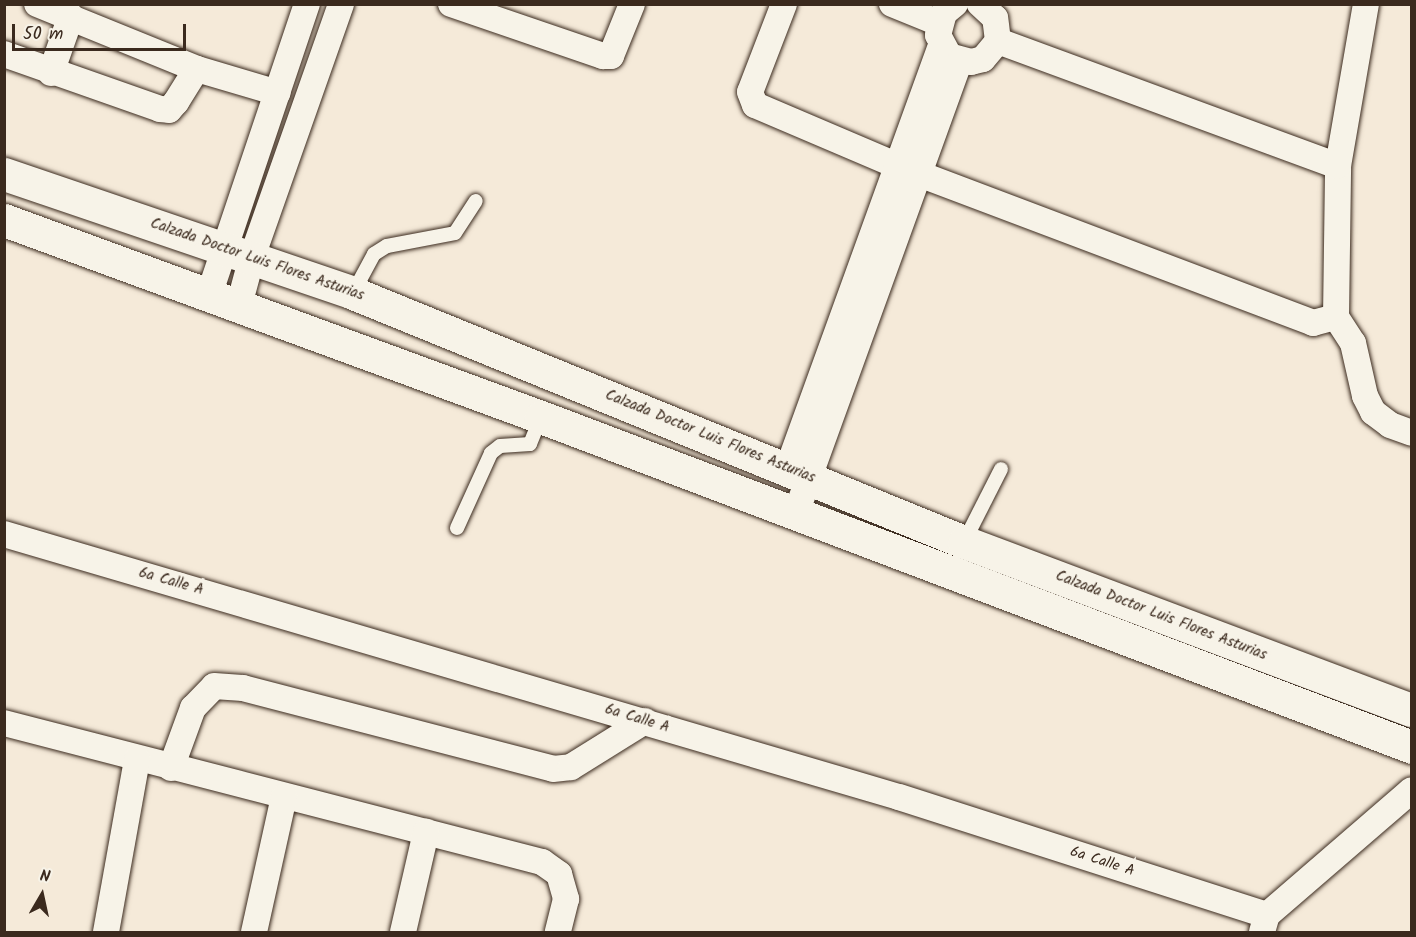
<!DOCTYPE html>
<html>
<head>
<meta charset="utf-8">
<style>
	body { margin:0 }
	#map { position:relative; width:1416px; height:937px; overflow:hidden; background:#f5ead9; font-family:Kalam,sans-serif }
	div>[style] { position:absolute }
	.roads { filter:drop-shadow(0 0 2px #3b2a1e) drop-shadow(0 0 2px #3b2a1e) }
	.service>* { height:14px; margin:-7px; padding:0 7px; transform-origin:7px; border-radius:7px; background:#f7f3e8 }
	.minor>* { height:26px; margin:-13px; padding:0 13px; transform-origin:13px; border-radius:13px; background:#f7f3e8 }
	.secondary>* { height:33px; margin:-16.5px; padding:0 16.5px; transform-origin:16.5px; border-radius:16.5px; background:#f7f3e8 }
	span { translate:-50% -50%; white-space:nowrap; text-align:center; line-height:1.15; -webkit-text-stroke:6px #f7f3e8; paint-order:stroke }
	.street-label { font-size:15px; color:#3b2a1e }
	.frame { position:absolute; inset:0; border:6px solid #3b2a1e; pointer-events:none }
	.north { position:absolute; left:12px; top:865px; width:60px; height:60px; -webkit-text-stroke:4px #f7f3e8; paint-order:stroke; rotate:9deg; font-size:16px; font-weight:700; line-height:24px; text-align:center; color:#3b2a1e }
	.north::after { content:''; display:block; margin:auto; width:21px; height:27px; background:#3b2a1e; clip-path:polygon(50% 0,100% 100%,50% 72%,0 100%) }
	.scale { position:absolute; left:12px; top:24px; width:174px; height:27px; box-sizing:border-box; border:3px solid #3b2a1e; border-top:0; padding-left:8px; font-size:18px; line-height:21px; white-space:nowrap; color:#3b2a1e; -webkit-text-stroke:4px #f7f3e8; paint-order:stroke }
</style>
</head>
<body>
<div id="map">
	<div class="roads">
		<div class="service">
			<div style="left:353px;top:293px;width:44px;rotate:-61.7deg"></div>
			<div style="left:374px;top:254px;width:15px;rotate:-32deg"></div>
			<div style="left:387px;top:246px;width:69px;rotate:-10.8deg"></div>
			<div style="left:455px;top:233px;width:38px;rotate:-57deg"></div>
			<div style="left:457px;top:528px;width:82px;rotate:-65.6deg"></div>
			<div style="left:491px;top:453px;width:11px;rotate:-38deg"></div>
			<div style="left:500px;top:446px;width:30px;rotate:-4deg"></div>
			<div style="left:530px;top:444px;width:29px;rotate:-68deg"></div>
			<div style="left:963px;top:544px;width:84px;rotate:-63.1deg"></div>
		</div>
		<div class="minor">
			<div style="left:37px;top:4px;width:173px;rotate:22.1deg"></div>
			<div style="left:197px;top:69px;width:84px;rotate:16.5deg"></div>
			<div style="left:451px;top:4px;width:161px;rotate:18.9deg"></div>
			<div style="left:603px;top:56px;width:8px"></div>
			<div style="left:611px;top:56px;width:56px;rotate:-68deg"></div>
			<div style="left:784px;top:4px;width:94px;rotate:111.1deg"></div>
			<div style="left:750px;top:92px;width:14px;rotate:69deg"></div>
			<div style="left:755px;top:105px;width:155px;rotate:23.1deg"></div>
			<div style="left:898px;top:166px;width:444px;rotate:20.7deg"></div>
			<div style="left:1313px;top:323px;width:24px;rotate:-15deg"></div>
			<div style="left:1336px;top:317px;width:151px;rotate:-89.2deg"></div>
			<div style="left:1338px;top:166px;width:164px;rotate:-80.2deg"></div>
			<div style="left:892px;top:4px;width:51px;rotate:22deg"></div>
			<div style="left:955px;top:4px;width:14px;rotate:141deg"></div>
			<div style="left:944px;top:13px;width:23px;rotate:105deg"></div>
			<div style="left:938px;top:35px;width:24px;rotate:62deg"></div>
			<div style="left:949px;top:56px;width:23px;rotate:15deg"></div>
			<div style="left:971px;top:62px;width:12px;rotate:-14deg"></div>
			<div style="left:983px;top:59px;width:23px;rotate:-50deg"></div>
			<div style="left:998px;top:41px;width:23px;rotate:-97deg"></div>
			<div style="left:995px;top:18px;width:21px;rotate:-137deg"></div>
			<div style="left:998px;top:41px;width:362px;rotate:20.2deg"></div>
			<div style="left:4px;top:54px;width:165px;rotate:19.4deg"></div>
			<div style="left:160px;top:109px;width:9px;rotate:6deg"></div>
			<div style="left:169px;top:110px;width:11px;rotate:-49deg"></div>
			<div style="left:176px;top:102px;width:39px;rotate:-58deg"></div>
			<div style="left:51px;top:73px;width:60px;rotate:-70.7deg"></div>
			<div style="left:208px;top:298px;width:310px;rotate:-71.4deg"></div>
			<div style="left:238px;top:309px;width:54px;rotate:-74.9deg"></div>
			<div style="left:252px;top:257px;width:268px;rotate:-70.6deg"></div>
			<div style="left:1336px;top:317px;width:31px;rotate:57deg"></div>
			<div style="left:1353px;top:343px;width:54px;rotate:77.2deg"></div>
			<div style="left:1365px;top:396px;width:18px;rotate:63deg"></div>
			<div style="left:1373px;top:412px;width:21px;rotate:37deg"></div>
			<div style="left:1390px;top:425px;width:23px;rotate:20deg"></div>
			<div style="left:788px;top:468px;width:449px;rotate:-70.1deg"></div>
			<div style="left:795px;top:516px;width:484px;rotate:-70.1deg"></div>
			<div style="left:4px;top:534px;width:933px;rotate:16.38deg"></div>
			<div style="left:899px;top:797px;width:386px;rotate:17.8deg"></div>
			<div style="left:4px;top:723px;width:556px;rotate:14.49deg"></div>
			<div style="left:542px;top:862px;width:21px;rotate:35deg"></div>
			<div style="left:559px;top:874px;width:26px;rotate:74deg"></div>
			<div style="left:566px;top:899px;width:34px;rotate:104deg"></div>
			<div style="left:171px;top:768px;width:64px;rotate:-69.9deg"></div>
			<div style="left:193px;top:708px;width:30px;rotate:-46deg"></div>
			<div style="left:214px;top:686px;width:29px;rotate:4deg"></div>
			<div style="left:243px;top:688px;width:320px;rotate:14.6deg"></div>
			<div style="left:553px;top:769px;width:18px;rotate:-6deg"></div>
			<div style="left:571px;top:767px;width:87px;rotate:-31.9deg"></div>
			<div style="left:106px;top:932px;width:176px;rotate:-79.8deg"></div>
			<div style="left:254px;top:932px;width:138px;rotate:-77.5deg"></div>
			<div style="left:403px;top:932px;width:103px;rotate:-77deg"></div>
			<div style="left:1262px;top:932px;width:18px;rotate:-74deg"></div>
			<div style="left:1267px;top:915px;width:191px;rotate:-40.8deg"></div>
		</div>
		<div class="secondary">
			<div style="left:4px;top:174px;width:369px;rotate:18.8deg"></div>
			<div style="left:353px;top:293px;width:660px;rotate:22.17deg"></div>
			<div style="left:964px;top:542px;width:478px;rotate:20.6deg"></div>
			<div style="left:4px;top:220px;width:572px;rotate:20.15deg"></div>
			<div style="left:541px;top:417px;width:931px;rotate:20.75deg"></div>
		</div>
	</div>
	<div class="street-label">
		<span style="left:257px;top:260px;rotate:19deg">Calzada Doctor Luis Flores Asturias</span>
		<span style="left:710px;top:437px;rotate:22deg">Calzada Doctor Luis Flores Asturias</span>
		<span style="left:171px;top:582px;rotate:16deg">6a Calle A</span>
		<span style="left:1161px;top:616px;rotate:21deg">Calzada Doctor Luis Flores Asturias</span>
		<span style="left:637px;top:719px;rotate:17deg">6a Calle A</span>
		<span style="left:1102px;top:862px;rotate:18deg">6a Calle A</span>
	</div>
	<div class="frame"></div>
	<div class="north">N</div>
	<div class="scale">50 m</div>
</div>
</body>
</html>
